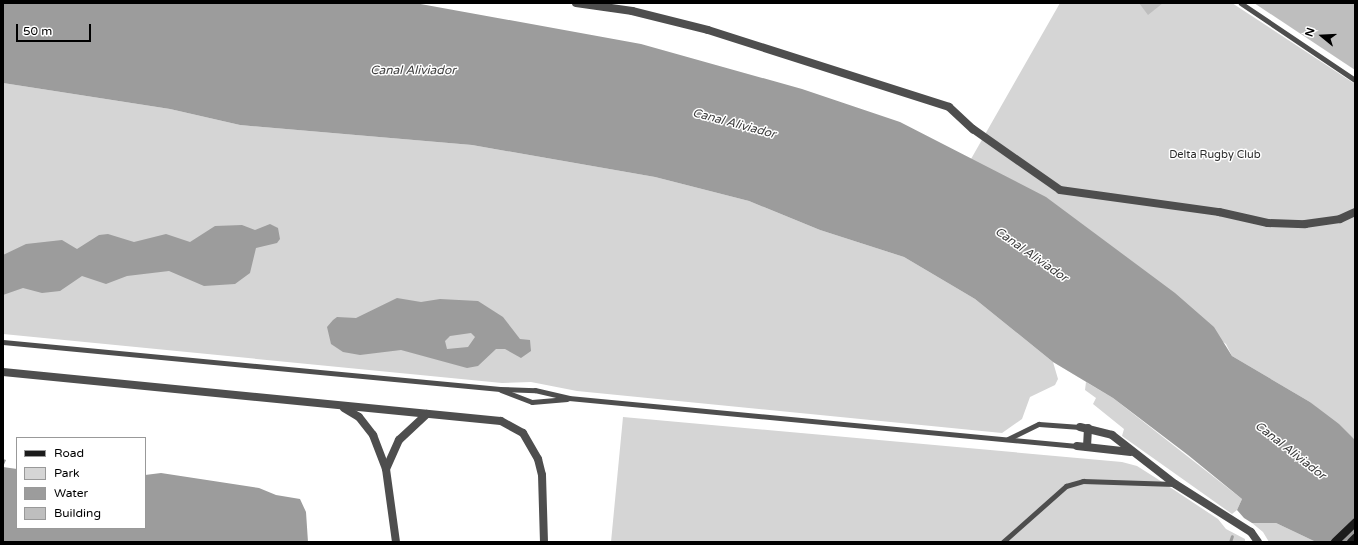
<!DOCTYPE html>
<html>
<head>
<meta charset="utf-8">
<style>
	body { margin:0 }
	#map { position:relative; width:1358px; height:545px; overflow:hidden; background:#fff; font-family:"Varela Round",sans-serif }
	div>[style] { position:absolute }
	.green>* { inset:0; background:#d5d5d5 }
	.water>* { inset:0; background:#9c9c9c }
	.stream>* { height:3px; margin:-1.5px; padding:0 1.5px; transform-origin:1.5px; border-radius:1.5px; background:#9c9c9c }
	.building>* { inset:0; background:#bebebe }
	.lane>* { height:4.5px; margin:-2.25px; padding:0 2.25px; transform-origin:2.25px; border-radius:2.25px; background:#4e4e4e }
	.street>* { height:8px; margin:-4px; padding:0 4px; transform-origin:4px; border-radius:4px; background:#4e4e4e }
	.secondary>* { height:8px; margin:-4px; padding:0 4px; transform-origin:4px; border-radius:4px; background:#1b1b1b }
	span { translate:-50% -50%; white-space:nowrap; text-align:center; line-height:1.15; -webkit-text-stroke:3px #fff; paint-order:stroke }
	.park-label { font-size:11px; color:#2c2c2c }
	.water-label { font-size:12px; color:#3d3d3d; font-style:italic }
	.frame { position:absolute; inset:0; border:4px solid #000; pointer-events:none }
	.legend { position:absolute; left:16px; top:437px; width:130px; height:92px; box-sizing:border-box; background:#fff; border:1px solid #999; margin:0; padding:5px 7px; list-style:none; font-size:12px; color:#000 }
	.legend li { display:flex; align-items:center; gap:8px; height:20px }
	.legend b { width:20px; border:1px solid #999 }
	.north { position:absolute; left:1302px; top:16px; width:40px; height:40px; -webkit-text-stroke:3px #fff; paint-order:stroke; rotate:288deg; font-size:11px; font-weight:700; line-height:16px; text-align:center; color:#000 }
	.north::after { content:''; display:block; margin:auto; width:14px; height:18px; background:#000; clip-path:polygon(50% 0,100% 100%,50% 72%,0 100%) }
	.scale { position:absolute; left:16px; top:24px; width:75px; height:18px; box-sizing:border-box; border:2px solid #000; border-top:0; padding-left:5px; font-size:12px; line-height:14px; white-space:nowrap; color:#000; -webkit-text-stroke:3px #fff; paint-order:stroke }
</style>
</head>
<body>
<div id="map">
	<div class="green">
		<div style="clip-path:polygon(1060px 3px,1232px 3px,1355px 84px,1355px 440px,1310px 402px,1232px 356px,1226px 344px,971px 159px)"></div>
		<div style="clip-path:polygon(3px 83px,170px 109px,240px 125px,472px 145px,655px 177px,749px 201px,820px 230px,904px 257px,975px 299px,1053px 362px,1058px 379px,1055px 385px,1030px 397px,1022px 419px,1002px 433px,577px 391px,531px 382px,502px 383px,3px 334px)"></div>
		<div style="clip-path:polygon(1086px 382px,1113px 398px,1242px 499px,1237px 510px,1232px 514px,1122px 436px,1124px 429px,1093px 404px,1096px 398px,1085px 390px)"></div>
		<div style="clip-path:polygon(623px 417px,1122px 462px,1137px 466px,1156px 478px,1218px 519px,1226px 529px,1245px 539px,1245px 542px,611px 542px)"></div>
		<div style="clip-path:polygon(1252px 523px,1276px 523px,1316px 542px,1269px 542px,1263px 532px)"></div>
	</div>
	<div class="water">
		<div style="clip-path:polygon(3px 3px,415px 3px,641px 44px,802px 89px,900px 122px,1046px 197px,1175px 293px,1214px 327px,1232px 356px,1310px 402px,1339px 424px,1355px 440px,1355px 542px,1316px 542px,1276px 523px,1252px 523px,1244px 518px,1237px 510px,1242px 499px,1188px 455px,1113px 398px,1053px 362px,975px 299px,904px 257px,820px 230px,749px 201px,655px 177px,472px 145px,240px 125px,170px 109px,3px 83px)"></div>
		<div style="clip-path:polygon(270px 224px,278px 228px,280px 239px,277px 243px,256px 248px,250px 273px,235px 284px,204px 286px,169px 271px,127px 276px,106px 284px,82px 276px,60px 291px,42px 293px,23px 288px,3px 295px,3px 255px,26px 244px,62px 240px,77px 249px,99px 235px,108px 234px,134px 242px,166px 234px,190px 242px,215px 226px,242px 225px,255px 230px)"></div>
		<div style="clip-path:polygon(evenodd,397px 298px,421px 302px,440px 299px,478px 301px,503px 317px,520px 339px,530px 340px,531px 351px,521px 358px,505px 349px,496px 349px,478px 366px,467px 368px,401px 350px,360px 355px,343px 352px,331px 344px,327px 327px,333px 320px,337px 317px,356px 318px,397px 298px,471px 333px,475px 337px,468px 347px,447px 349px,445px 341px,450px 336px,471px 333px)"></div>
		<div style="clip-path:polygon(3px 459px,6px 460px,3px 467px,17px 469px,17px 528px,145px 528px,145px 475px,161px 473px,259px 488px,276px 495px,300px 499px,306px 512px,308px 542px,3px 542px)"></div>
	</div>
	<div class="stream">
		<div style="left:1230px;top:542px;width:6px;rotate:-72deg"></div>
	</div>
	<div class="building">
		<div style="clip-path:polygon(1139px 3px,1163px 3px,1148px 15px)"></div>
		<div style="clip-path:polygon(1254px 3px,1355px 3px,1355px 70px)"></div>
	</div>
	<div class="lane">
		<div style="left:1241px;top:3px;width:138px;rotate:34deg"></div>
		<div style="left:3px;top:342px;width:499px;rotate:5.4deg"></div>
		<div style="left:500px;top:389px;width:35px;rotate:2deg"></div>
		<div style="left:535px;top:390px;width:35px;rotate:13deg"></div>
		<div style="left:569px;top:398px;width:510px;rotate:5.4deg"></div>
		<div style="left:501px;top:390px;width:33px;rotate:21deg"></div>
		<div style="left:532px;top:402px;width:35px;rotate:-5deg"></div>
		<div style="left:1008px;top:439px;width:34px;rotate:-26deg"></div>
		<div style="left:1039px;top:424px;width:41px;rotate:4.2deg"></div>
		<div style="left:1003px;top:542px;width:84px;rotate:-41.6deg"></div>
		<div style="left:1066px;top:486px;width:18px;rotate:-16deg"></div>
		<div style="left:1083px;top:481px;width:91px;rotate:1.9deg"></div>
	</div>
	<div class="street">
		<div style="left:576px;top:3px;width:57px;rotate:8.1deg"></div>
		<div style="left:632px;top:11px;width:78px;rotate:14deg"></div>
		<div style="left:708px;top:30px;width:253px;rotate:17.7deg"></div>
		<div style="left:949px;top:107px;width:33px;rotate:43deg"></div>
		<div style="left:973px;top:129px;width:106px;rotate:35deg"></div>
		<div style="left:1060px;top:190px;width:161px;rotate:7.9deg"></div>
		<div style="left:1219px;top:212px;width:50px;rotate:12.7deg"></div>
		<div style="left:1268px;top:223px;width:37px;rotate:2deg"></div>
		<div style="left:1305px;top:224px;width:35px;rotate:-8deg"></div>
		<div style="left:1340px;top:219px;width:17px;rotate:-25deg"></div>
		<div style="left:3px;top:372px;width:500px;rotate:5.62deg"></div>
		<div style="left:501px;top:421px;width:25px;rotate:29deg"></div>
		<div style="left:523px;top:433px;width:30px;rotate:60deg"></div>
		<div style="left:538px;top:459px;width:16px;rotate:76deg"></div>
		<div style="left:542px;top:475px;width:67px;rotate:88.3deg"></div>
		<div style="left:344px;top:408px;width:17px;rotate:31deg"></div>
		<div style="left:359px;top:417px;width:23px;rotate:52deg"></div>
		<div style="left:373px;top:435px;width:36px;rotate:69deg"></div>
		<div style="left:1080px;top:427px;width:33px;rotate:14deg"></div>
		<div style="left:1112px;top:435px;width:80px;rotate:37.9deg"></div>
		<div style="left:1175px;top:484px;width:90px;rotate:32.3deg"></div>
		<div style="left:1251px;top:532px;width:12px;rotate:55deg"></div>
		<div style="left:1077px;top:446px;width:54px;rotate:6.3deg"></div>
		<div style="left:1087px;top:447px;width:19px;rotate:-87deg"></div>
		<div style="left:396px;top:542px;width:74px;rotate:-97.8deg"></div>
		<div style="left:386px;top:469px;width:32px;rotate:-66deg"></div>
		<div style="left:399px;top:440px;width:38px;rotate:-43deg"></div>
	</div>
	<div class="secondary">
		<div style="left:1335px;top:542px;width:28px;rotate:-44deg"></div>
		<div style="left:1351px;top:542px;width:6px;rotate:-45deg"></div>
	</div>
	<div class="park-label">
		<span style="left:1215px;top:155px">Delta Rugby Club</span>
	</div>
	<div class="water-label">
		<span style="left:413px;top:71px">Canal Aliviador</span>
		<span style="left:734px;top:124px;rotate:15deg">Canal Aliviador</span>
		<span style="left:1031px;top:255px;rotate:35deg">Canal Aliviador</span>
		<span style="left:1290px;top:451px;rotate:38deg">Canal Aliviador</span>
	</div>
	<div class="frame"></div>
	<ul class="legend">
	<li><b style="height:5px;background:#1b1b1b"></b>Road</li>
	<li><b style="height:11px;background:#d5d5d5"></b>Park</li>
	<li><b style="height:11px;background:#9c9c9c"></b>Water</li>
	<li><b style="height:11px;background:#bebebe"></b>Building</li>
	</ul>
	<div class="north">N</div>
	<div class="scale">50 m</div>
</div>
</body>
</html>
